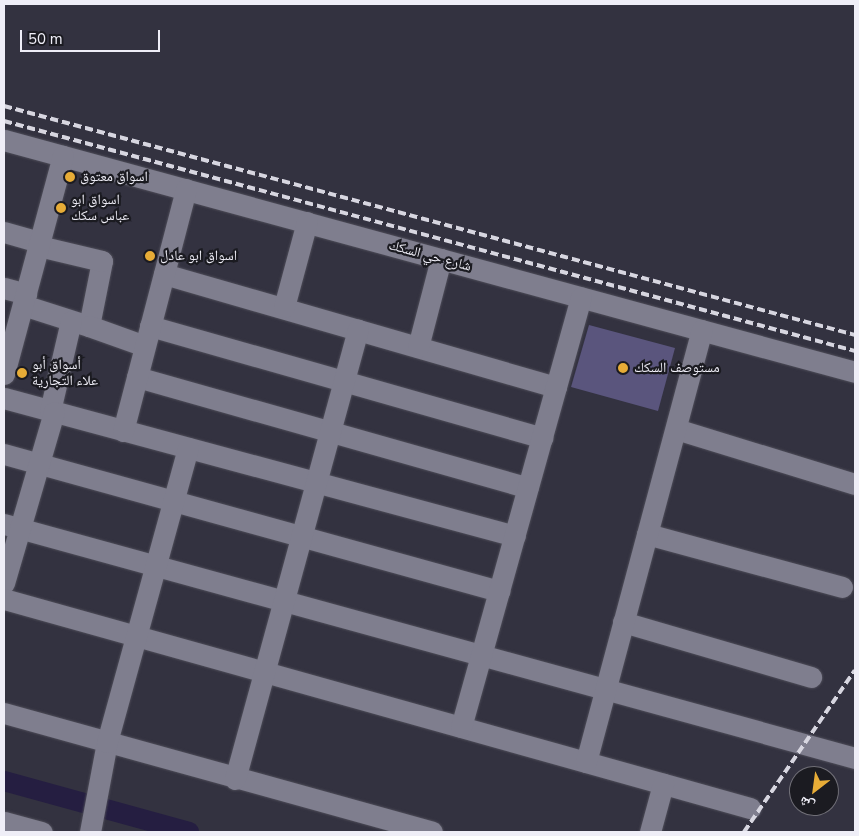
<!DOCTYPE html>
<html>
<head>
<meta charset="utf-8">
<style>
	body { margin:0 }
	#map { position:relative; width:859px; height:836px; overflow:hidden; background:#333240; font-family:"Nunito Sans","Noto Naskh Arabic",sans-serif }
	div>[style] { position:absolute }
	.canal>* { height:20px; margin:-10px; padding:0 10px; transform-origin:10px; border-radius:10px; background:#251e41 }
	.building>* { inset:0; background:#5a557d }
	.roads { filter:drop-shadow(0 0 1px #4e4d58) drop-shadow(0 0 1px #4e4d58) }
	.minor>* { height:21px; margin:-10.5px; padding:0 10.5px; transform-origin:10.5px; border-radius:10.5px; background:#7f7e8e }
	.rail>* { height:4px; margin-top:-2px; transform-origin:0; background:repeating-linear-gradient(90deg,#d7d6e0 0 8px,transparent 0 12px) }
	.dots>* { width:14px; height:14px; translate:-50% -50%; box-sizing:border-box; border:2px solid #1b1b21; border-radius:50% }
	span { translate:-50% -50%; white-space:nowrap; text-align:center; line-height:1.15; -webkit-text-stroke:4.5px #1b1b21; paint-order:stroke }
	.poi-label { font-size:14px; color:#efeef7 }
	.left { translate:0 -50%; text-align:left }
	.street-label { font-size:14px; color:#efeef7 }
	.frame { position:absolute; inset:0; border:5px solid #efeef7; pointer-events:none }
	.north { position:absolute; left:789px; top:766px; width:50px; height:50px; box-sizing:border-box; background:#1b1b21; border:1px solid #706f77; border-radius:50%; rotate:210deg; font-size:14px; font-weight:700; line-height:20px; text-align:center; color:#efeef7 }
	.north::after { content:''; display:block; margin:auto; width:18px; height:22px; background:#e7ac37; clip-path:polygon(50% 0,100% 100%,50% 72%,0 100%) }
	.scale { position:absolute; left:20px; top:30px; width:140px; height:22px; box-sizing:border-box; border:2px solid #efeef7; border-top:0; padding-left:6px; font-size:15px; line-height:18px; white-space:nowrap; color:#efeef7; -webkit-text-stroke:4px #1b1b21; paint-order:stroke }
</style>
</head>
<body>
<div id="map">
	<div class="canal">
		<div style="left:4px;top:781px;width:192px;rotate:15.4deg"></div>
	</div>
	<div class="building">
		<div style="clip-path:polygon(589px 325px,675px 348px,658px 411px,571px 387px)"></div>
	</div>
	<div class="roads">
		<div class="minor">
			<div style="left:4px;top:140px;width:882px;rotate:15.25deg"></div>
			<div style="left:4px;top:232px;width:37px;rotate:16deg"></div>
			<div style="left:164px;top:274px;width:408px;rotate:16.1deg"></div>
			<div style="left:4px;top:288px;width:23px;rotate:15deg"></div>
			<div style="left:23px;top:305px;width:69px;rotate:17.7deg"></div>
			<div style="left:89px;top:326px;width:66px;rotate:-78.7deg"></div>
			<div style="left:102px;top:261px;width:65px;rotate:-166.6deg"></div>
			<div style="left:284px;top:307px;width:88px;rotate:-74.9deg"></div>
			<div style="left:89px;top:326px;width:59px;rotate:19.7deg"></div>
			<div style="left:150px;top:326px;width:408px;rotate:15.9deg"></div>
			<div style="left:418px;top:347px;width:91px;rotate:-75.4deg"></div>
			<div style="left:4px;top:374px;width:226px;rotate:-74.9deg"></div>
			<div style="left:137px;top:377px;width:406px;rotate:15.8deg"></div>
			<div style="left:4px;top:398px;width:529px;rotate:15.11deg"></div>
			<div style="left:50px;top:411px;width:92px;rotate:-76.9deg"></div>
			<div style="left:676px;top:429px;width:187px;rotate:17.1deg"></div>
			<div style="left:123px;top:431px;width:250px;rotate:-75.4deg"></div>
			<div style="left:4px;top:454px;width:514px;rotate:15.47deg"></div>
			<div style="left:4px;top:524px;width:883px;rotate:15.37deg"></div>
			<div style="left:647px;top:534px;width:202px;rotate:15.2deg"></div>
			<div style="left:4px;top:583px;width:178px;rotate:-73.7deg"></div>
			<div style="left:4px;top:599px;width:775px;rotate:15.65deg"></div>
			<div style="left:623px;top:622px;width:196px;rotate:16.3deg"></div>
			<div style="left:4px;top:713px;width:444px;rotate:15.5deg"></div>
			<div style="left:461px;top:727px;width:446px;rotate:-74.4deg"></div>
			<div style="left:586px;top:762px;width:447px;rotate:-75deg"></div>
			<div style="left:235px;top:779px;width:466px;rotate:-74.7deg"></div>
			<div style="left:4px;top:822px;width:39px;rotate:15deg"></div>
			<div style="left:90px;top:832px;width:92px;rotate:-79.3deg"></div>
			<div style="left:107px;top:742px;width:305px;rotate:-74.6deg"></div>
			<div style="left:650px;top:832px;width:50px;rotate:-74.8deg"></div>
		</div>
	</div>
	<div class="rail">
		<div style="left:4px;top:106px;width:881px;rotate:15.06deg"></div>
		<div style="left:4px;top:121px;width:882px;rotate:15.12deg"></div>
		<div style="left:744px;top:832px;width:196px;rotate:-55.6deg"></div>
	</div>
	<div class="dots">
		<div style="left:70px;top:177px;background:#e7ac37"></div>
		<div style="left:61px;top:208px;background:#e7ac37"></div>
		<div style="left:150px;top:256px;background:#e7ac37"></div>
		<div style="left:623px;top:368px;background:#e7ac37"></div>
		<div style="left:22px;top:373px;background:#e7ac37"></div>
	</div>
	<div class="poi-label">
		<span class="left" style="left:80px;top:177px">اسواق معتوق</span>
		<span class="left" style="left:71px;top:208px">اسواق ابو<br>عباس سكك</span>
		<span class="left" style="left:160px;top:256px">اسواق ابو عادل</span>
		<span class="left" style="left:32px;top:373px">أسواق أبو<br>علاء التجارية</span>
		<span class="left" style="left:634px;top:368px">مستوصف السكك</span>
	</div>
	<div class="street-label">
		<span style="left:430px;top:256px;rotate:15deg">شارع حي السكك</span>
	</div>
	<div class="frame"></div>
	<div class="north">ش</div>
	<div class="scale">50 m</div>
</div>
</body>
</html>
